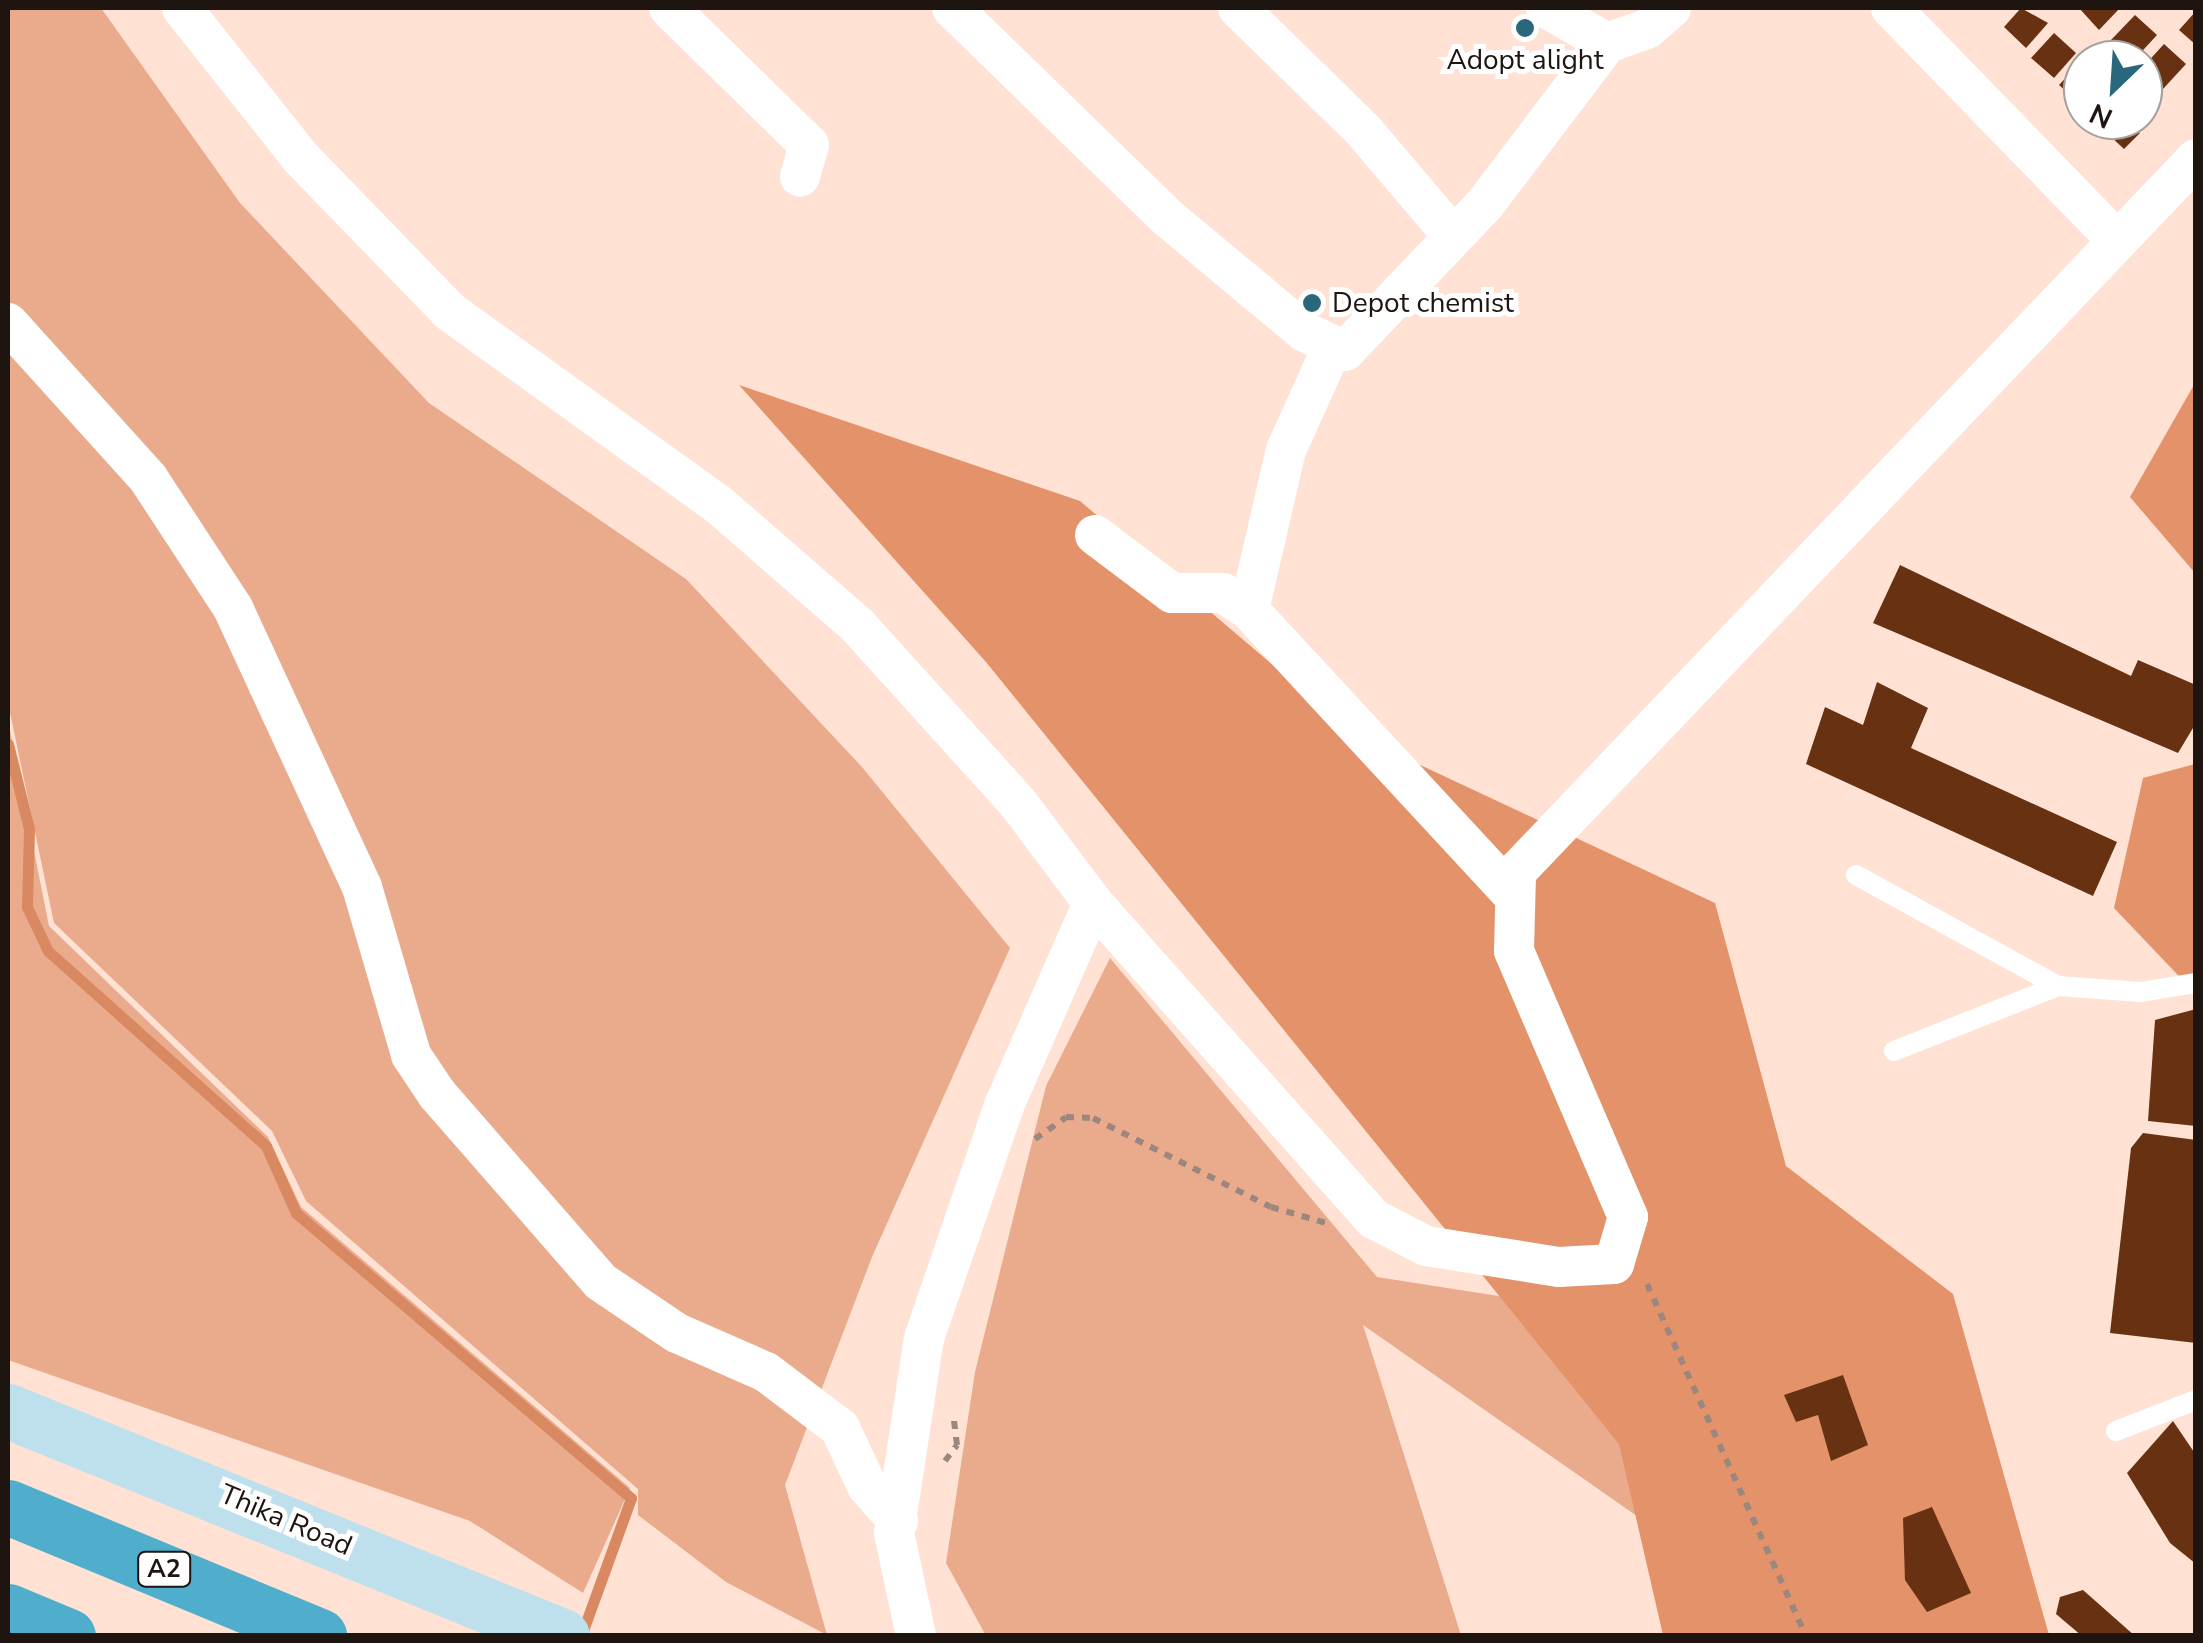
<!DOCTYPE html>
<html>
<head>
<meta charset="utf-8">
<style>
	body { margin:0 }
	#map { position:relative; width:2203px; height:1643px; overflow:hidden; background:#ffe2d4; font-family:"Nunito Sans",sans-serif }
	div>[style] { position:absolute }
	.green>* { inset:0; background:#eaab8d }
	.forest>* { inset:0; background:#e39269 }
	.stream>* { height:11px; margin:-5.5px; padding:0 5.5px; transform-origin:5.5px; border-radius:5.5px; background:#d98961 }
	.building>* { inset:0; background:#683111 }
	.path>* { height:6px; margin-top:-3px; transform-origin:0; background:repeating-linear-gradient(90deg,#9b877d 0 8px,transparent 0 16px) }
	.service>* { height:20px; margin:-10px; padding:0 10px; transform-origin:10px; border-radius:10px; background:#fff }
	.minor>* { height:40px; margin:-20px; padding:0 20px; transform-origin:20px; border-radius:20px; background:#fff }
	.secondary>* { height:55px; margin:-27.5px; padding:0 27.5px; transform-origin:27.5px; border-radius:27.5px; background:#bde0ec }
	.trunk>* { height:55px; margin:-27.5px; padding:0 27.5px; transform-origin:27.5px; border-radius:27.5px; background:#4faecb }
	.dots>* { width:28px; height:28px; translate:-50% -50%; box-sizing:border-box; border:5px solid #fff; border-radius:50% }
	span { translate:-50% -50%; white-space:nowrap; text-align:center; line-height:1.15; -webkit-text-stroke:10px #fff; paint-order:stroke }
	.shield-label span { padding:2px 8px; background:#fff; border:2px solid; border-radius:8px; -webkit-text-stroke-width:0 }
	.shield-label { font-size:25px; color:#1e1410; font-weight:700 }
	.poi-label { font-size:28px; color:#1e1410 }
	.left { translate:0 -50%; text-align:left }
	.street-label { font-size:28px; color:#1e1410 }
	.frame { position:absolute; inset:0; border:10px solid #1e1410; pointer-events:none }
	.north { position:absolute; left:2063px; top:40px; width:100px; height:100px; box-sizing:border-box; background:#fff; border:2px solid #a5a19f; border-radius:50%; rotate:205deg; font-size:28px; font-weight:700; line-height:40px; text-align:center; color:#1e1410 }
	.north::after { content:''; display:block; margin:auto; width:35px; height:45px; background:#29677d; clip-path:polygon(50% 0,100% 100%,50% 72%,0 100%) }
</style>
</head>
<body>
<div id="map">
	<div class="green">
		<div style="clip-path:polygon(8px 8px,101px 8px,240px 203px,429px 403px,686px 579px,862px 767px,1010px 948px,872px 1257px,785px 1485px,827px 1635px,726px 1582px,638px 1515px,638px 1489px,306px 1201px,272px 1131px,54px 923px,8px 703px)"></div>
		<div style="clip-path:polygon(8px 720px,49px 926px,268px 1137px,301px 1207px,630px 1488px,583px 1593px,470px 1521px,8px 1360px)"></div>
		<div style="clip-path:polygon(1110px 958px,1377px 1277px,1614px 1314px,1720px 1574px,1363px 1325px,1461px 1635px,985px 1634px,946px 1563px,975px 1372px,1046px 1086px)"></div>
	</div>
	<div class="forest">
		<div style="clip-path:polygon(2195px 383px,2195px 573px,2130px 497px)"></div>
		<div style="clip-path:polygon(739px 385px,1080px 501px,1354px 734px,1715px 903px,1786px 1166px,1953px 1294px,2049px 1635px,1663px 1635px,1619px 1444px,986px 662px)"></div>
		<div style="clip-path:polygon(2195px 764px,2195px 993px,2114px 908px,2143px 778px)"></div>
	</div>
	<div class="stream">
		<div style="left:8px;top:744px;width:88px;rotate:76.1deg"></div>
		<div style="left:29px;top:829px;width:78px;rotate:91.5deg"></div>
		<div style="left:27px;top:907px;width:49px;rotate:64.5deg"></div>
		<div style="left:48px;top:951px;width:292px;rotate:41.8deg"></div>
		<div style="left:266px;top:1146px;width:73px;rotate:65.9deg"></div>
		<div style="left:296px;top:1213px;width:440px;rotate:40.4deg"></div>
		<div style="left:631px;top:1498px;width:147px;rotate:109.9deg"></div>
	</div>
	<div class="building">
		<div style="clip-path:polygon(2021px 8px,2048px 23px,2026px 48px,2004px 27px)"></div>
		<div style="clip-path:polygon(2079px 8px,2120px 8px,2099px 30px)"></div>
		<div style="clip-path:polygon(2196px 11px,2196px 45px,2179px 30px)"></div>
		<div style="clip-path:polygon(2135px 15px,2157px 35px,2134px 60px,2111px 40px)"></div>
		<div style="clip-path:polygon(2054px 33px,2076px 53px,2054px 78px,2031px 58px)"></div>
		<div style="clip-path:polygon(2164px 44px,2186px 64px,2163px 89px,2143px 67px)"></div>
		<div style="clip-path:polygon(2083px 59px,2083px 107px,2059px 85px)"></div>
		<div style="clip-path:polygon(2094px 120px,2121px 120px,2109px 134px)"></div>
		<div style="clip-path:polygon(2126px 120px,2140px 133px,2124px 149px,2110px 136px)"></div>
		<div style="clip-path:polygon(1900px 565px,2131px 676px,2138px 660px,2196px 685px,2196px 723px,2178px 753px,1873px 623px)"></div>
		<div style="clip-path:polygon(1877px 682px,1928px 708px,1911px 748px,2117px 842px,2093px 896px,1806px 764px,1825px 707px,1863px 725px)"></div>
		<div style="clip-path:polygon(2196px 1009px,2196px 1126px,2148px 1121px,2155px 1020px)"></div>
		<div style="clip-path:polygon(2143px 1133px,2196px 1140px,2196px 1343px,2110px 1333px,2131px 1148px)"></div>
		<div style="clip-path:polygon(1843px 1375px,1868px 1445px,1831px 1461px,1818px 1415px,1796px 1422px,1784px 1395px)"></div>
		<div style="clip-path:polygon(2173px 1421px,2196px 1455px,2196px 1564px,2170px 1543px,2127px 1473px)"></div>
		<div style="clip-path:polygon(1932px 1507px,1971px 1593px,1927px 1612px,1905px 1580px,1903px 1518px)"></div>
		<div style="clip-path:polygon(2083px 1590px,2135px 1636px,2082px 1636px,2056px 1614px,2060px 1597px)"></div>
	</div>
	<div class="path">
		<div style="left:1035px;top:1139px;width:38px;rotate:-35deg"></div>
		<div style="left:1066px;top:1117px;width:27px;rotate:2deg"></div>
		<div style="left:1093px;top:1118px;width:199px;rotate:26.6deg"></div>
		<div style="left:1271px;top:1207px;width:57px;rotate:16.2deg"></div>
		<div style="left:1647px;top:1284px;width:386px;rotate:65.7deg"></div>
		<div style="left:945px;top:1461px;width:20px;rotate:-53deg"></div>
		<div style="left:957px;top:1445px;width:31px;rotate:-97deg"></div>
	</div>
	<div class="service">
		<div style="left:1856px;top:875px;width:230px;rotate:28.8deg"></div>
		<div style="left:2058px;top:986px;width:83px;rotate:4.1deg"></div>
		<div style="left:2141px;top:992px;width:56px;rotate:-9.3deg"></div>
		<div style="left:1894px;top:1051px;width:176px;rotate:-21.6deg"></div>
		<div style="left:2116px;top:1431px;width:86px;rotate:-21.2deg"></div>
	</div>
	<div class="minor">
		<div style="left:182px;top:8px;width:190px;rotate:51.6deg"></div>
		<div style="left:300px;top:157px;width:214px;rotate:45.9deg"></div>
		<div style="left:449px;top:311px;width:332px;rotate:35.7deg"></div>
		<div style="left:719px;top:505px;width:184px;rotate:41deg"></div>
		<div style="left:858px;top:626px;width:239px;rotate:47.9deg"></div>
		<div style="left:1018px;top:803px;width:125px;rotate:53.1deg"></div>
		<div style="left:1093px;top:903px;width:222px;rotate:113.7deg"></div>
		<div style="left:1004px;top:1106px;width:245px;rotate:109deg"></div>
		<div style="left:924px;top:1338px;width:197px;rotate:98.7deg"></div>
		<div style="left:894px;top:1533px;width:105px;rotate:77.9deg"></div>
		<div style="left:669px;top:8px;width:196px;rotate:44.4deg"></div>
		<div style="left:809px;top:145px;width:33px;rotate:106deg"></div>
		<div style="left:952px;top:8px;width:301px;rotate:44.2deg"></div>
		<div style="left:1168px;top:218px;width:178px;rotate:39.8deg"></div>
		<div style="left:1305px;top:332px;width:44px;rotate:25.4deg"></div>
		<div style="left:1345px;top:351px;width:203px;rotate:-46.4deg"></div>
		<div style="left:1485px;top:204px;width:202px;rotate:-52.8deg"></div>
		<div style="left:1238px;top:8px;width:175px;rotate:44.3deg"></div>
		<div style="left:1363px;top:130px;width:139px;rotate:49.7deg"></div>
		<div style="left:1546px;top:8px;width:70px;rotate:29.8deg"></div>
		<div style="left:1607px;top:43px;width:42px;rotate:-19.3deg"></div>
		<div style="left:1647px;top:29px;width:32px;rotate:-41deg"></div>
		<div style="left:1891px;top:8px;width:322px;rotate:45.8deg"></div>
		<div style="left:8px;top:323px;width:209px;rotate:47.9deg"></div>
		<div style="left:148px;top:478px;width:155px;rotate:56.8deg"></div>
		<div style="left:233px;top:608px;width:307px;rotate:65.2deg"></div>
		<div style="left:362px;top:887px;width:175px;rotate:73.7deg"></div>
		<div style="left:411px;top:1055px;width:47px;rotate:56.3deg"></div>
		<div style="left:437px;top:1094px;width:249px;rotate:48.9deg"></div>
		<div style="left:601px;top:1282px;width:92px;rotate:33.9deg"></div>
		<div style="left:677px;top:1333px;width:97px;rotate:23.7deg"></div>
		<div style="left:766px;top:1372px;width:93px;rotate:37.1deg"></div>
		<div style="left:840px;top:1428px;width:64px;rotate:65deg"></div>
		<div style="left:867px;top:1486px;width:47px;rotate:48.5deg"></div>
		<div style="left:1095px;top:535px;width:96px;rotate:37deg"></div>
		<div style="left:1172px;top:593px;width:51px"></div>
		<div style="left:1223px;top:593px;width:31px;rotate:33deg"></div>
		<div style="left:1249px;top:610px;width:387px;rotate:47.2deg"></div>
		<div style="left:1249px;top:610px;width:164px;rotate:-77deg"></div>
		<div style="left:1286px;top:450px;width:112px;rotate:-65.7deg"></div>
		<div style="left:1093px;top:903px;width:423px;rotate:48.4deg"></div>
		<div style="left:1374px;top:1219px;width:59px;rotate:27.4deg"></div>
		<div style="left:1426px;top:1246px;width:134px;rotate:9deg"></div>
		<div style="left:1558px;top:1267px;width:56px;rotate:-3.1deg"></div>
		<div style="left:1614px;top:1264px;width:49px;rotate:-73.4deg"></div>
		<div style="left:1628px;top:1217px;width:289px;rotate:-113.2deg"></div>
		<div style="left:1514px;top:951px;width:79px;rotate:-88.5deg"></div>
		<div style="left:1516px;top:872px;width:985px;rotate:-46.36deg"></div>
	</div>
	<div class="secondary">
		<div style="left:8px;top:1411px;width:598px;rotate:22.1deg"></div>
	</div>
	<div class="trunk">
		<div style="left:8px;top:1507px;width:337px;rotate:22.5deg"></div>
		<div style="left:8px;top:1611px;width:65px;rotate:22.6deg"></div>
	</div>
	<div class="dots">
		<div style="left:1525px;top:28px;background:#29677d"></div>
		<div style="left:1312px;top:303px;background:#29677d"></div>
	</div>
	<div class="shield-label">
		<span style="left:164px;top:1569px">A2</span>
	</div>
	<div class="poi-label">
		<span style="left:1525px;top:60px">Adopt alight</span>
		<span class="left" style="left:1332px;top:303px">Depot chemist</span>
	</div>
	<div class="street-label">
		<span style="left:286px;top:1520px;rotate:23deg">Thika Road</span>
	</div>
	<div class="frame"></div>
	<div class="north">N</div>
</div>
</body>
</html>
